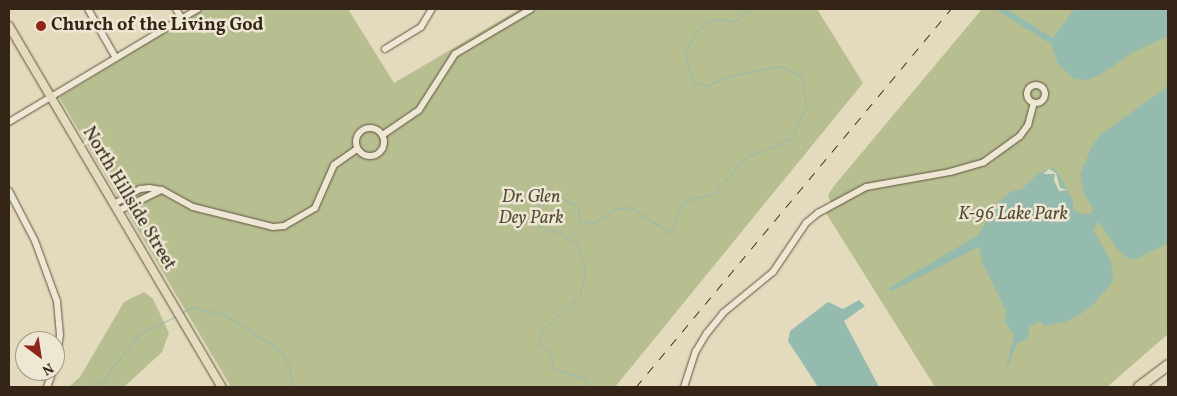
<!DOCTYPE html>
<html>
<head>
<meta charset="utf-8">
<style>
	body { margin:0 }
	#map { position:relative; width:1177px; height:396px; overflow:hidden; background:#e4dabd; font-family:Vollkorn,serif }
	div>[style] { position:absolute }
	.green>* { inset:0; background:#b7be8f }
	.water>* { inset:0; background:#95bbaf }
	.pier>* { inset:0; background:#e4dabd }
	.stream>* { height:1px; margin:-0.5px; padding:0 0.5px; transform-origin:0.5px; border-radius:0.5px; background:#95bbaf }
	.roads { filter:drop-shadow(0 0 1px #605240) drop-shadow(0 0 1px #605240) }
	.minor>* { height:6px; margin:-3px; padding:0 3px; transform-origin:3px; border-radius:3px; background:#ede7d4 }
	.minor>.ring { margin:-3px; padding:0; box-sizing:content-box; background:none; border:6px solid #ede7d4; border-radius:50% }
	.major>* { height:8px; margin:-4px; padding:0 4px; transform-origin:4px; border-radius:4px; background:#e4dabd }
	.highway>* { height:10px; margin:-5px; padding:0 5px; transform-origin:5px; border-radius:5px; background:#e4dabd }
	.rail>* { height:1px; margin-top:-0.5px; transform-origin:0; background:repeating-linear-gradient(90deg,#342516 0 9px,transparent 0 18px) }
	.dots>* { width:14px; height:14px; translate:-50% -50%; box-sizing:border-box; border:2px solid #ede7d4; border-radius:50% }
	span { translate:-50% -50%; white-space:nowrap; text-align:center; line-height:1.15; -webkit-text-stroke:5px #ede7d4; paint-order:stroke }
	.poi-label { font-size:18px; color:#342516; font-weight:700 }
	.left { translate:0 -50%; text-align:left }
	.street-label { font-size:18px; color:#342516 }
	.park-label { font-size:18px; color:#554b34; font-style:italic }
	.frame { position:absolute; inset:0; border:10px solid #342516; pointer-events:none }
	.north { position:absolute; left:15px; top:331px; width:50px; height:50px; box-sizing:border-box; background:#ede7d4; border:1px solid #a39988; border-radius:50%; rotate:149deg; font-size:14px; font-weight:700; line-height:20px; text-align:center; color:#342516 }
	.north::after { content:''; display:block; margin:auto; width:18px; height:22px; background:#8f2418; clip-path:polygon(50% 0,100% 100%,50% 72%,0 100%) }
</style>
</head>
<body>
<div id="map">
	<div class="green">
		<div style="clip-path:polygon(203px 9px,348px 9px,394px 83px,520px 9px,817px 9px,863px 83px,615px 387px,231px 387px,59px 97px)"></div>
		<div style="clip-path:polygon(982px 9px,1168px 9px,1168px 334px,1107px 387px,935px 387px,826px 213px,833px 208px,828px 195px,834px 186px)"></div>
		<div style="clip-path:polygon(144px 292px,153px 299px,169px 333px,162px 352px,124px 387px,69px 387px,80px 377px,124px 302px)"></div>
	</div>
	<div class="water">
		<div style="clip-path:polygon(995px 9px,1006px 9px,1053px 38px,1074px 9px,1168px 9px,1168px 36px,1132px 53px,1098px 76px,1086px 80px,1074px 79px,1058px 64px,1051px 44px)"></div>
		<div style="clip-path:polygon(1168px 86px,1168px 243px,1136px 259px,1129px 259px,1118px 250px,1098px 221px,1093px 230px,1111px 261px,1113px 281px,1095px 303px,1079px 315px,1065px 322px,1044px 326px,1040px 321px,1029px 327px,1028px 339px,1017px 343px,1005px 374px,1014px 335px,1005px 322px,1006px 311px,983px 264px,979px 247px,892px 291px,889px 288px,978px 235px,997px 203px,1012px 191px,1021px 190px,1036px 175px,1048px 169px,1053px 168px,1058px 173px,1073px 201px,1073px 209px,1081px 214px,1091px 214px,1094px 210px,1085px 196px,1080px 175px,1092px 146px,1100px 135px)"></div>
		<div style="clip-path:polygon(859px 300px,865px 306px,844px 321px,879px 387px,818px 387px,788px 341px,790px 331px,828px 302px,843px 309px)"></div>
	</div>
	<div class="pier">
		<div style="clip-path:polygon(1049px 169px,1056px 173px,1060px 188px,1068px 190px,1059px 191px,1054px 180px,1055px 174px,1043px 174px)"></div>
	</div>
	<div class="stream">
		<div style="left:181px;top:313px;width:13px;rotate:-29deg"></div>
		<div style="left:192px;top:307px;width:32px;rotate:13deg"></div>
		<div style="left:223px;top:314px;width:66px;rotate:32deg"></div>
		<div style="left:279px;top:349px;width:20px;rotate:60deg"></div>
		<div style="left:289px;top:366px;width:21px;rotate:82deg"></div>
		<div style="left:93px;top:387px;width:11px;rotate:-34deg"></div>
		<div style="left:102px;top:381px;width:60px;rotate:-51.8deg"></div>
		<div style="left:139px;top:334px;width:41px;rotate:-25.9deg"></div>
		<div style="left:587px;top:387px;width:8px;rotate:-97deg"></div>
		<div style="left:586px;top:379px;width:35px;rotate:-162deg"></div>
		<div style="left:553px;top:368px;width:14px;rotate:-98deg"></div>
		<div style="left:551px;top:354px;width:16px;rotate:-140deg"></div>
		<div style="left:539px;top:344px;width:13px;rotate:-81deg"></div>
		<div style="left:541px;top:331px;width:53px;rotate:-42.7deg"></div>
		<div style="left:580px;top:295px;width:25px;rotate:-79deg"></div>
		<div style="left:585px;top:270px;width:26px;rotate:-106deg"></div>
		<div style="left:578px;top:245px;width:19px;rotate:-144deg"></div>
		<div style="left:563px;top:234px;width:26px;rotate:-162deg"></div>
		<div style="left:538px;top:226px;width:20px;rotate:-90deg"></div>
		<div style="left:538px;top:206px;width:24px;rotate:-22deg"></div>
		<div style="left:560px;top:197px;width:21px;rotate:29deg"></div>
		<div style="left:578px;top:207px;width:15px;rotate:82deg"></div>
		<div style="left:580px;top:222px;width:15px"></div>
		<div style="left:595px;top:222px;width:23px;rotate:-34deg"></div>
		<div style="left:614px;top:209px;width:16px;rotate:-7deg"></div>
		<div style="left:630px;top:207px;width:48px;rotate:33deg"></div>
		<div style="left:670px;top:233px;width:34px;rotate:-67deg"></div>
		<div style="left:683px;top:202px;width:32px;rotate:-16deg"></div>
		<div style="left:714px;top:193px;width:48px;rotate:-48.4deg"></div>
		<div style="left:746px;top:157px;width:48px;rotate:-21.8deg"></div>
		<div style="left:791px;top:139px;width:36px;rotate:-66deg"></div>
		<div style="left:806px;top:106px;width:29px;rotate:-98deg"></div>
		<div style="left:802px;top:77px;width:24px;rotate:-152deg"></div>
		<div style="left:781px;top:66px;width:44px;rotate:169.5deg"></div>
		<div style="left:738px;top:74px;width:35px;rotate:160deg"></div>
		<div style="left:705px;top:86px;width:13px;rotate:-162deg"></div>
		<div style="left:693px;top:82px;width:29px;rotate:-106deg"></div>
		<div style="left:685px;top:54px;width:22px;rotate:-66deg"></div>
		<div style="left:694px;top:34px;width:19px;rotate:-43deg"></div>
		<div style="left:708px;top:21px;width:13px;rotate:-9deg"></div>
		<div style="left:721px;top:19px;width:14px;rotate:12deg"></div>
		<div style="left:735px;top:22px;width:18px;rotate:-45deg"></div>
	</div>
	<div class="roads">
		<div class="minor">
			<div style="left:88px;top:9px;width:56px;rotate:60.3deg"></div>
			<div style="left:176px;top:9px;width:12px;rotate:59deg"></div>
			<div style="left:385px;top:49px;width:42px;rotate:-31.4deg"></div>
			<div style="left:421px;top:27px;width:21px;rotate:-59deg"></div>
			<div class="ring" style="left:1027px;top:85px;width:12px;height:12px"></div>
			<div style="left:9px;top:122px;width:220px;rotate:-30.9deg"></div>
			<div class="ring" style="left:356px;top:128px;width:22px;height:22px"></div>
			<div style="left:384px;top:134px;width:42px;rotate:-34.4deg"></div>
			<div style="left:419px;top:110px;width:67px;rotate:-57.3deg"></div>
			<div style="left:455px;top:54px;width:88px;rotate:-30.6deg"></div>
			<div style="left:9px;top:191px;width:56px;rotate:62.5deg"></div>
			<div style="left:35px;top:241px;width:64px;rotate:69.9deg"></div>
			<div style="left:57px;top:301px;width:34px;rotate:85deg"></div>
			<div style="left:60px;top:335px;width:31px;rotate:99deg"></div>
			<div style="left:114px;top:204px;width:30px;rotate:-30deg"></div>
			<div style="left:140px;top:189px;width:9px;rotate:-6deg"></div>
			<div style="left:149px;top:188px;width:13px;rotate:9deg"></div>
			<div style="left:162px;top:190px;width:35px;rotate:29deg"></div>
			<div style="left:193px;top:207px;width:82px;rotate:14deg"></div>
			<div style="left:273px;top:227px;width:11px;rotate:-5deg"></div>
			<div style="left:284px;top:226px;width:36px;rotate:-30deg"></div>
			<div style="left:315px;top:208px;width:47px;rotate:-66.2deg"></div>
			<div style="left:334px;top:165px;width:28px;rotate:-35deg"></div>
			<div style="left:118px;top:211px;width:48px;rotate:-26deg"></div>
			<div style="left:47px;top:387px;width:17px;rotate:-69deg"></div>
			<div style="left:684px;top:387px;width:38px;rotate:-72deg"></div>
			<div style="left:696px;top:351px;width:21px;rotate:-59deg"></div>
			<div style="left:707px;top:333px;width:26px;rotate:-51deg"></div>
			<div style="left:723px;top:313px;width:65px;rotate:-39.4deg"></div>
			<div style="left:773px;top:272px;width:59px;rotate:-56deg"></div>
			<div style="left:806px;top:223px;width:16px;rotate:-40deg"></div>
			<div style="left:818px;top:213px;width:55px;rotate:-28.4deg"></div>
			<div style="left:866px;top:187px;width:85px;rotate:-10.1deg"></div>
			<div style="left:950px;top:172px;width:35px;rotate:-16deg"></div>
			<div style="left:984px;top:162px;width:44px;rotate:-35.8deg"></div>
			<div style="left:1020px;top:136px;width:14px;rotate:-54deg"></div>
			<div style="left:1028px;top:125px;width:23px;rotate:-75deg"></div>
		</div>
		<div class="major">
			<div style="left:9px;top:26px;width:419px;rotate:59.5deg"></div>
		</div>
		<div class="highway">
			<div style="left:1139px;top:387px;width:36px;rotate:-37deg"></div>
		</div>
	</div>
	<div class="rail">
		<div style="left:636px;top:387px;width:492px;rotate:-50.2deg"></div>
	</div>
	<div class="dots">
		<div style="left:41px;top:26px;background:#8f2418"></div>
	</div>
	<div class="poi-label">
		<span class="left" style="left:51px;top:26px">Church of the Living God</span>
	</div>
	<div class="street-label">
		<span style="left:128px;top:199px;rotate:59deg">North Hillside Street</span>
	</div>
	<div class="park-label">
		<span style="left:531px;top:209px">Dr. Glen<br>Dey Park</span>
		<span style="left:1013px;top:215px">K-96 Lake Park</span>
	</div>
	<div class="frame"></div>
	<div class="north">N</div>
</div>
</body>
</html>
